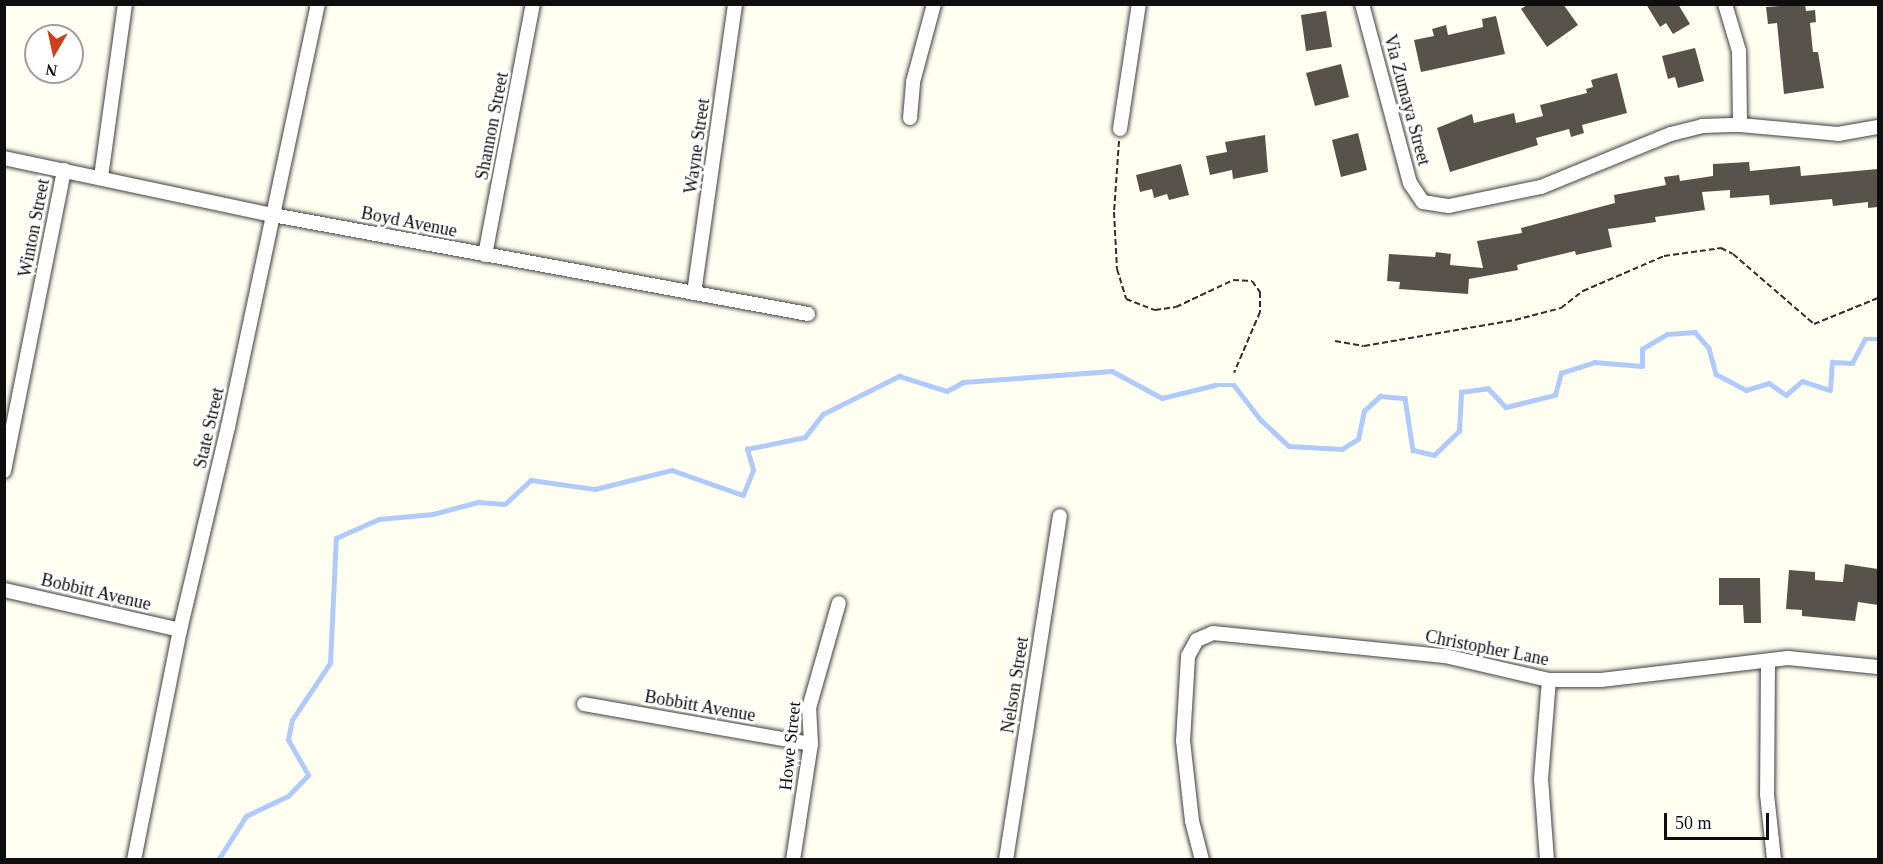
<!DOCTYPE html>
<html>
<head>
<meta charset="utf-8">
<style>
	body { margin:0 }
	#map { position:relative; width:1883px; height:864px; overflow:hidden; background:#fefff0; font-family:Georgia,serif }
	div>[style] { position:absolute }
	.stream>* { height:4.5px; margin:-2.25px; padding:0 2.25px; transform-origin:2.25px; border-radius:2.25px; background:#b0cbfb }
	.building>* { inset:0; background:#58534a }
	.path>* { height:2px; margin-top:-1px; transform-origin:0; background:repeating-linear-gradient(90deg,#303030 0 6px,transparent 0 9px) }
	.roads { filter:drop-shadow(0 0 2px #414141) drop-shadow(0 0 2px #414141) }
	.minor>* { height:14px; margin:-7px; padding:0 7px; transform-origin:7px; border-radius:7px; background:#fff }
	span { translate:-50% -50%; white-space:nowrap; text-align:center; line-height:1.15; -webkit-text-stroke:6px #fff; paint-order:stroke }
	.street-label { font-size:18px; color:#0e0e0e }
	.frame { position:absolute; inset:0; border:6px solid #0e0e0e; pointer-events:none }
	.north { position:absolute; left:24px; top:24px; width:60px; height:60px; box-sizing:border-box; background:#fff; border:2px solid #9f9f9f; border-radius:50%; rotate:189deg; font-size:16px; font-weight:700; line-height:24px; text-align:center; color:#0e0e0e }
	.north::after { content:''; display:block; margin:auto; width:21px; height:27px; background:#ca401b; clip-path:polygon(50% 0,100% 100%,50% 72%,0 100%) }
	.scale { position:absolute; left:1664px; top:813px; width:105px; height:27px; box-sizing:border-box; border:3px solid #0e0e0e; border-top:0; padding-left:8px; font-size:18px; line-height:21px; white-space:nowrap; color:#0e0e0e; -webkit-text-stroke:4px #fff; paint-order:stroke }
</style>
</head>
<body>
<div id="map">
	<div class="stream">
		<div style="left:218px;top:860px;width:52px;rotate:-57.5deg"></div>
		<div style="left:246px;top:816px;width:47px;rotate:-25.5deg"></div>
		<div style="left:288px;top:796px;width:29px;rotate:-46deg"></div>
		<div style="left:308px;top:775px;width:40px;rotate:-119.7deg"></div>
		<div style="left:288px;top:740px;width:20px;rotate:-79deg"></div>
		<div style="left:292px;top:720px;width:69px;rotate:-56.3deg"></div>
		<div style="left:330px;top:663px;width:125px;rotate:-87.3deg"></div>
		<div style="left:336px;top:538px;width:47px;rotate:-23.8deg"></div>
		<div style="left:379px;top:519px;width:54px;rotate:-5.3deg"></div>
		<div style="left:433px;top:514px;width:47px;rotate:-14.9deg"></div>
		<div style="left:478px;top:502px;width:27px;rotate:4deg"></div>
		<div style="left:505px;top:504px;width:35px;rotate:-43deg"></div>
		<div style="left:531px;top:480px;width:65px;rotate:8deg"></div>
		<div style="left:595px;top:489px;width:79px;rotate:-13.9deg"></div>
		<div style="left:672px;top:470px;width:75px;rotate:19.4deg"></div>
		<div style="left:743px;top:495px;width:27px;rotate:-68deg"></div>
		<div style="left:753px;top:470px;width:22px;rotate:-106deg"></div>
		<div style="left:747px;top:449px;width:59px;rotate:-11.7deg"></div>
		<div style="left:805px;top:437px;width:29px;rotate:-52deg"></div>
		<div style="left:823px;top:414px;width:85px;rotate:-26.6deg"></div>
		<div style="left:899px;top:376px;width:50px;rotate:17.4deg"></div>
		<div style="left:947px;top:391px;width:18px;rotate:-29deg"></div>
		<div style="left:963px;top:382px;width:149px;rotate:-4.2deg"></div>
		<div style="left:1112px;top:371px;width:57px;rotate:28.4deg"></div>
		<div style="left:1162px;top:398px;width:55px;rotate:-13.8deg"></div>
		<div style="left:1215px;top:385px;width:19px"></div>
		<div style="left:1234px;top:385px;width:44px;rotate:52.4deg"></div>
		<div style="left:1261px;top:420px;width:38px;rotate:43deg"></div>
		<div style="left:1289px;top:446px;width:53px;rotate:3.2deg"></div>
		<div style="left:1342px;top:449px;width:19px;rotate:-32deg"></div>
		<div style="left:1358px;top:439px;width:29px;rotate:-78deg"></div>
		<div style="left:1364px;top:411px;width:22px;rotate:-43deg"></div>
		<div style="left:1380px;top:396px;width:25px;rotate:5deg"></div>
		<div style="left:1405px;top:398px;width:53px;rotate:81.3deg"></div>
		<div style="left:1413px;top:450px;width:22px;rotate:13deg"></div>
		<div style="left:1434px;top:455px;width:35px;rotate:-44deg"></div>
		<div style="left:1459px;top:431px;width:39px;rotate:-87deg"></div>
		<div style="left:1461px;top:392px;width:27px;rotate:-8deg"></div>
		<div style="left:1488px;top:388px;width:26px;rotate:47deg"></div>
		<div style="left:1506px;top:407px;width:50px;rotate:-13.8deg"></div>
		<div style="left:1555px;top:395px;width:23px;rotate:-75deg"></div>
		<div style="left:1561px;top:373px;width:35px;rotate:-18deg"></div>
		<div style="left:1594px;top:362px;width:48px;rotate:4.8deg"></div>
		<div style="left:1642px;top:366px;width:17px;rotate:-90deg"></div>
		<div style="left:1642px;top:349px;width:29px;rotate:-31deg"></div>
		<div style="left:1667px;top:334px;width:28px;rotate:-4deg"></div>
		<div style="left:1695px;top:332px;width:21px;rotate:49deg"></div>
		<div style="left:1709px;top:348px;width:27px;rotate:75deg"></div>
		<div style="left:1716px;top:374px;width:34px;rotate:28deg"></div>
		<div style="left:1746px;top:390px;width:24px;rotate:-17deg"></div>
		<div style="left:1769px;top:383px;width:21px;rotate:35deg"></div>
		<div style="left:1786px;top:395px;width:21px;rotate:-41deg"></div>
		<div style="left:1802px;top:381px;width:29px;rotate:18deg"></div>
		<div style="left:1830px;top:390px;width:28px;rotate:-86deg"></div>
		<div style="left:1832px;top:362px;width:20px;rotate:3deg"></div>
		<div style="left:1852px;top:363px;width:27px;rotate:-62deg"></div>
		<div style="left:1865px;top:339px;width:13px"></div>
	</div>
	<div class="building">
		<div style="clip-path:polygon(1528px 4px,1563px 4px,1578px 25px,1547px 47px,1521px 9px)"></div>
		<div style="clip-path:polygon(1646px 4px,1678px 4px,1690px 24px,1673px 34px,1666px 23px,1660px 27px)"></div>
		<div style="clip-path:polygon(1805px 4px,1806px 11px,1815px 10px,1816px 22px,1810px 23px,1813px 52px,1818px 52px,1824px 88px,1784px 94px,1777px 23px,1768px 24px,1766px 7px)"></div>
		<div style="clip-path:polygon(1326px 11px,1332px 47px,1306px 51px,1301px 15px)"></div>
		<div style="clip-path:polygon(1496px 16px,1505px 54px,1421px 72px,1414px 40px,1434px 36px,1432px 29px,1446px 25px,1448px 35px,1483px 27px,1482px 19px)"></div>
		<div style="clip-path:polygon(1695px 48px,1704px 81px,1678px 88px,1675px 77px,1668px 79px,1662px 56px)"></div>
		<div style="clip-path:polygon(1341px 64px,1349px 97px,1315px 106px,1306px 73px)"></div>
		<div style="clip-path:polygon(1617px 73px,1627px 113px,1582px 125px,1584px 133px,1571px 137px,1569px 129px,1536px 138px,1538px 145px,1450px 172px,1437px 128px,1472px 114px,1474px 123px,1514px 113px,1516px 123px,1543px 116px,1540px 105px,1587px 93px,1586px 89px,1593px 87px,1591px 80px)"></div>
		<div style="clip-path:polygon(1358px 133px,1367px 170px,1341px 177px,1332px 140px)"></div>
		<div style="clip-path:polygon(1265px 135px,1268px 172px,1233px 179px,1232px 170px,1210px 175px,1206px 156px,1227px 152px,1225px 142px)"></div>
		<div style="clip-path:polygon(1749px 162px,1750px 171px,1800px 166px,1801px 176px,1878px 169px,1878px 207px,1868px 208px,1868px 202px,1833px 206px,1832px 199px,1770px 205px,1769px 195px,1730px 198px,1730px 190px,1702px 192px,1705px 210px,1655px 217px,1656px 222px,1608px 229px,1612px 247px,1576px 255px,1575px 251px,1517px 265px,1518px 270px,1469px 279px,1468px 294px,1399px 289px,1400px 282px,1387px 281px,1389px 254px,1435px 257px,1436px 252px,1451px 254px,1450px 265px,1483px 268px,1477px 241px,1522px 233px,1521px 228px,1615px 203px,1614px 195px,1666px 185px,1664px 177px,1679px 175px,1680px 181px,1713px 176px,1713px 164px)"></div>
		<div style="clip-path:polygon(1181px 164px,1189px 195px,1169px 200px,1167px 194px,1154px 198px,1152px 189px,1140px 192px,1136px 175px)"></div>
		<div style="clip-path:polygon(1845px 564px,1878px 569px,1878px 605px,1858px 602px,1855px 621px,1802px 616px,1802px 610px,1786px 609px,1789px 570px,1815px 572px,1815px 580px,1843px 582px)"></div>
		<div style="clip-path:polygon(1719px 578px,1760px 578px,1761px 623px,1744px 623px,1743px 605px,1719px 605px)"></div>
	</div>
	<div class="path">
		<div style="left:1119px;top:141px;width:71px;rotate:94deg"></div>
		<div style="left:1114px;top:212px;width:57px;rotate:87deg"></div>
		<div style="left:1117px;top:269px;width:31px;rotate:73deg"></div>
		<div style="left:1126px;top:299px;width:31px;rotate:21deg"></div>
		<div style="left:1155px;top:310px;width:21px;rotate:-8deg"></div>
		<div style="left:1176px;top:307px;width:63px;rotate:-25.3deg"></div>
		<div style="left:1233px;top:280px;width:19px;rotate:3deg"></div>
		<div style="left:1252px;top:281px;width:14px;rotate:54deg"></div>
		<div style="left:1260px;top:292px;width:20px;rotate:90deg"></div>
		<div style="left:1260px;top:312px;width:66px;rotate:113.1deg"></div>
		<div style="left:1335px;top:341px;width:29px;rotate:10deg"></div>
		<div style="left:1364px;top:346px;width:153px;rotate:-9.8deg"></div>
		<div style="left:1515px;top:320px;width:48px;rotate:-14.6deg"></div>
		<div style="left:1561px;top:308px;width:28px;rotate:-38deg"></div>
		<div style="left:1583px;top:291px;width:88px;rotate:-23.4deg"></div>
		<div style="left:1664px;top:256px;width:58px;rotate:-8deg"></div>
		<div style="left:1721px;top:248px;width:13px;rotate:27deg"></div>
		<div style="left:1733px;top:254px;width:107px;rotate:40.8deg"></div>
		<div style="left:1814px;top:324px;width:69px;rotate:-22.1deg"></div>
	</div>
	<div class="roads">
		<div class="minor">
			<div style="left:1362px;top:4px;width:185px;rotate:75deg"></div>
			<div style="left:1410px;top:183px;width:23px;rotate:56deg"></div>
			<div style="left:1423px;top:202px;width:26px;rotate:9deg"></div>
			<div style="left:1449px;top:206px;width:94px;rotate:-11.7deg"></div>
			<div style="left:1541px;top:187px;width:140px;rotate:-22.2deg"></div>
			<div style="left:1671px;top:134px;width:32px;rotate:-14deg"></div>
			<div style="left:1702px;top:126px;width:38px;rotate:-2deg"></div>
			<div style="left:1740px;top:125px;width:98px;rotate:5.2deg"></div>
			<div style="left:1838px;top:134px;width:41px;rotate:-9.9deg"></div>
			<div style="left:1725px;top:4px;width:49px;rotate:73.4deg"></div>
			<div style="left:1739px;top:51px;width:74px;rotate:89.2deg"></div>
			<div style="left:910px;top:118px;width:36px;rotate:-85deg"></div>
			<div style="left:913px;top:82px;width:81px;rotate:-74.9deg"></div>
			<div style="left:1120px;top:129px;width:126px;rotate:-81.4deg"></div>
			<div style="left:4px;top:158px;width:275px;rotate:12deg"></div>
			<div style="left:273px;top:215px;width:544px;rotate:10.48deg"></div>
			<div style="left:101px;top:177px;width:175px;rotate:-82.1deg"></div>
			<div style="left:485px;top:255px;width:256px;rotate:-79.2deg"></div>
			<div style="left:694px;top:293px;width:292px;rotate:-81.9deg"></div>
			<div style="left:4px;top:471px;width:307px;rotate:-78.7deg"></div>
			<div style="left:4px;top:590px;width:180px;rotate:12.8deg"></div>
			<div style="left:1768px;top:661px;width:133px;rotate:90.4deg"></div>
			<div style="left:1767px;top:794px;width:66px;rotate:83.9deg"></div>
			<div style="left:584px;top:704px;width:230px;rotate:10deg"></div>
			<div style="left:134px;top:860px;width:235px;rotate:-78.7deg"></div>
			<div style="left:180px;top:630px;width:209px;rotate:-76.7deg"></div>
			<div style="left:228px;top:427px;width:432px;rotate:-78deg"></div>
			<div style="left:793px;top:860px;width:117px;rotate:-81.2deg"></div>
			<div style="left:811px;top:744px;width:36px;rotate:-93deg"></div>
			<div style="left:809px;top:708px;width:109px;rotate:-74.1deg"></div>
			<div style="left:1006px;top:860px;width:348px;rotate:-81.1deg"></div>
			<div style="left:1202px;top:860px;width:40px;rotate:-104.4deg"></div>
			<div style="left:1192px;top:821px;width:81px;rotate:-96.4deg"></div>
			<div style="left:1183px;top:741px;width:85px;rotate:-86.6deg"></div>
			<div style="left:1188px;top:656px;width:18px;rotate:-61deg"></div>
			<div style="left:1197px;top:640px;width:17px;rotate:-24deg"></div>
			<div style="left:1213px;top:633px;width:233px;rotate:5.7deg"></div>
			<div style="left:1445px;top:656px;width:107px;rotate:13deg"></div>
			<div style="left:1549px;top:680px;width:52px"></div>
			<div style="left:1601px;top:680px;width:188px;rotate:-6.7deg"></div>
			<div style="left:1788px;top:658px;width:90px;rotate:5.7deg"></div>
			<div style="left:1547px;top:860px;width:81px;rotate:-94.2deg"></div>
			<div style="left:1541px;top:779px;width:99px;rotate:-85.4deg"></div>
		</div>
	</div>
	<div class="street-label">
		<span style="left:1407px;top:100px;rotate:75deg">Via Zumaya Street</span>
		<span style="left:492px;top:126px;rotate:-79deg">Shannon Street</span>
		<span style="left:697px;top:146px;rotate:-82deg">Wayne Street</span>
		<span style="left:409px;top:222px;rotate:11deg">Boyd Avenue</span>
		<span style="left:34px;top:228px;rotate:-79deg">Winton Street</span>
		<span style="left:209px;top:428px;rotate:-77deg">State Street</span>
		<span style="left:96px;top:592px;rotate:13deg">Bobbitt Avenue</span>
		<span style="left:1487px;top:648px;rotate:11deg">Christopher Lane</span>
		<span style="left:1015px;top:685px;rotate:-81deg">Nelson Street</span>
		<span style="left:700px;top:706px;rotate:10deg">Bobbitt Avenue</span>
		<span style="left:790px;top:746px;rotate:-84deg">Howe Street</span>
	</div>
	<div class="frame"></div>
	<div class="north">N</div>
	<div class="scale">50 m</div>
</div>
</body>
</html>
